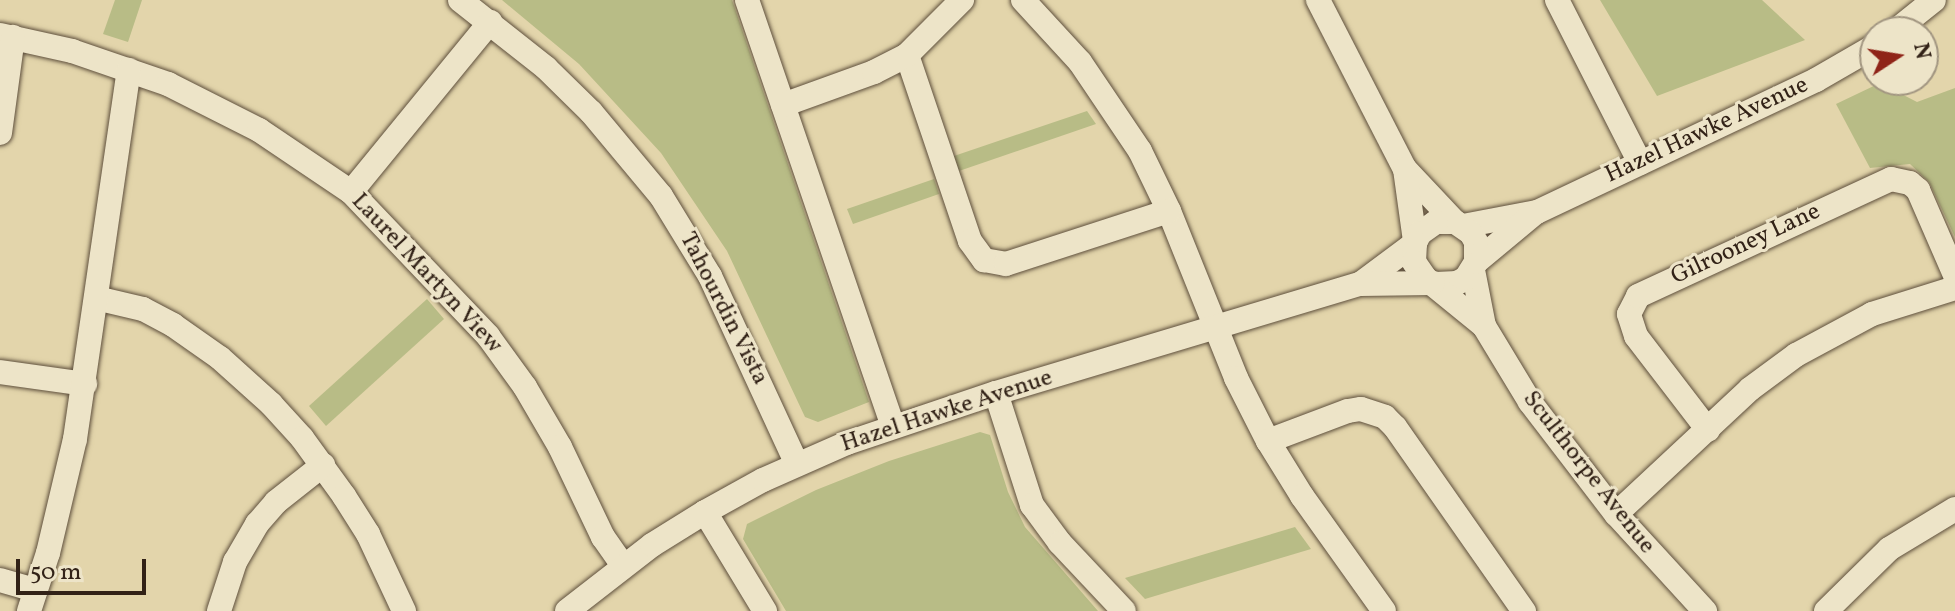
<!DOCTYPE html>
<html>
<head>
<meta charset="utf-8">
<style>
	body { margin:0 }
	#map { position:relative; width:1955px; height:611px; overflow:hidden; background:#e3d5ab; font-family:Vollkorn,serif }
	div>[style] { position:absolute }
	.green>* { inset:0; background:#b8bc86 }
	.roads { filter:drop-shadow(0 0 2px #5e4f3c) drop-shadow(0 0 2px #5e4f3c) }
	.minor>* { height:24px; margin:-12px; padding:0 12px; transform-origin:12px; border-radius:12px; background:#ede4c8 }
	span { translate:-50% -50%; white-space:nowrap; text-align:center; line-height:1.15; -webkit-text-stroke:6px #ede4c8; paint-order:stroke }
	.street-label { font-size:24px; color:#322217 }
	.north { position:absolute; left:1859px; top:16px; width:80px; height:80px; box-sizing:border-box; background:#ede4c8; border:2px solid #a29681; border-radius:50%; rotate:78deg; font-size:22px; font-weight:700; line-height:32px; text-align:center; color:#322217 }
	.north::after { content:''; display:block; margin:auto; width:28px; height:36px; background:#8f2418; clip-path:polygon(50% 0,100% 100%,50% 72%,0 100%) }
	.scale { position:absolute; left:16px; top:559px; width:130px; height:36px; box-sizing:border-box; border:4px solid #322217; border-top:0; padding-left:10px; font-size:24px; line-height:28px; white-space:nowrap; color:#322217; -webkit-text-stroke:6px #ede4c8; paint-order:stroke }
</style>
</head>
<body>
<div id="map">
	<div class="green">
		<div style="clip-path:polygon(115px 0,142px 0,128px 42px,103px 34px)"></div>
		<div style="clip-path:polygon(502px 0,732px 0,869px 402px,818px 422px,805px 417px,727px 251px,661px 153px,579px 64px)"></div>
		<div style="clip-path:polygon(1600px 0,1762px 0,1805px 40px,1657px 96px)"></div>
		<div style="clip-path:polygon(1880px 83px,1917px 102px,1955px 88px,1955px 237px,1929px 182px,1910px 164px,1870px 168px,1836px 104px)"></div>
		<div style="clip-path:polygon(1087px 111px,1096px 124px,959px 171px,954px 156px)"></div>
		<div style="clip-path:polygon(934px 179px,939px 194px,853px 224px,847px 209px)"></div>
		<div style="clip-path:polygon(427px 299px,444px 319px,326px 426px,309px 406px)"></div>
		<div style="clip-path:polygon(980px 432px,990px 435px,1008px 492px,1025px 527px,1098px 611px,786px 611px,743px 539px,747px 524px,816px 490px,889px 461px)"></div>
		<div style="clip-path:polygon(1295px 527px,1311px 549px,1145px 599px,1125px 578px)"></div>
	</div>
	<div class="roads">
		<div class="minor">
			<div style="left:460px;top:0;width:110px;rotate:38.3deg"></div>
			<div style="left:546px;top:68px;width:63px;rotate:44.4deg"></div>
			<div style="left:591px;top:112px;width:109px;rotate:50.2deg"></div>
			<div style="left:661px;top:196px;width:94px;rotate:58.5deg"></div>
			<div style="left:710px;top:276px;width:207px;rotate:65.2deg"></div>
			<div style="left:747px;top:0;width:450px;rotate:71.1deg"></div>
			<div style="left:1023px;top:0;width:84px;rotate:47.4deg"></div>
			<div style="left:1080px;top:62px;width:107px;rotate:56deg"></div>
			<div style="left:1140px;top:151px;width:67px;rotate:64.2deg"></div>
			<div style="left:1169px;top:211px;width:180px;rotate:68.1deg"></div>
			<div style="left:1236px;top:378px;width:71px;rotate:63.1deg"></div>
			<div style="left:1268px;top:441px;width:65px;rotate:58.3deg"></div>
			<div style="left:1302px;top:496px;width:141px;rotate:54.5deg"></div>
			<div style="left:1318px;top:0;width:190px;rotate:62.8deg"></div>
			<div style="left:1405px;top:169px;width:73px;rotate:46.7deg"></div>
			<div style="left:1557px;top:0;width:183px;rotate:63deg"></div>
			<div style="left:1894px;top:32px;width:51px;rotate:-38.7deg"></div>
			<div style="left:0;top:35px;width:74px;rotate:12.5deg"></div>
			<div style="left:72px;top:51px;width:102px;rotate:19deg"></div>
			<div style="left:168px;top:84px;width:102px;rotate:26.8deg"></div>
			<div style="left:259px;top:130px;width:111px;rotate:34deg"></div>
			<div style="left:351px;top:192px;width:199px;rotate:46.4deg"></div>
			<div style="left:488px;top:336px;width:63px;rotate:54deg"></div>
			<div style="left:525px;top:387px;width:69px;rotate:59.7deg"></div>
			<div style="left:560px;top:447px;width:100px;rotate:64.5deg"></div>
			<div style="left:603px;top:537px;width:35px;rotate:55deg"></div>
			<div style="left:907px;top:55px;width:196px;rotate:71.3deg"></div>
			<div style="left:970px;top:241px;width:24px;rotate:54deg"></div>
			<div style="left:984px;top:260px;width:22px;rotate:10deg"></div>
			<div style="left:1006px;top:264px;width:171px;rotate:-18deg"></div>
			<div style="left:783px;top:105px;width:97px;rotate:-19.9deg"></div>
			<div style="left:874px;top:72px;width:37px;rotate:-27deg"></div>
			<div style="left:907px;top:55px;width:78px;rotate:-45deg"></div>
			<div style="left:0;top:133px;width:97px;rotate:-82.3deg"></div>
			<div style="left:1405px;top:169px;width:73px;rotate:82.1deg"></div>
			<div style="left:351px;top:192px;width:220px;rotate:-50.7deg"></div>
			<div style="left:1463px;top:226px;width:75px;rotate:-10.7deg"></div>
			<div style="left:1537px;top:212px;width:309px;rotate:-25.3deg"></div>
			<div style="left:1816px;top:80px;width:68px;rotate:-30deg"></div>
			<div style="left:1476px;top:262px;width:77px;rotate:-39.7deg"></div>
			<div style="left:1473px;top:270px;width:57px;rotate:78.9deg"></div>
			<div style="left:1484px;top:326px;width:89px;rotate:58.8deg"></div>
			<div style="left:1530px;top:402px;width:141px;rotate:52.5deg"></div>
			<div style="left:1616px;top:514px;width:132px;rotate:47.5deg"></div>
			<div style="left:1360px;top:284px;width:69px;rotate:-36.7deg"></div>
			<div style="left:1436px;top:284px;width:21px;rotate:-3deg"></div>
			<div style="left:1457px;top:283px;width:10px;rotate:-29deg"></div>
			<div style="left:1466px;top:278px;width:19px;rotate:-58deg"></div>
			<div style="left:1476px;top:262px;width:20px;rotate:-90deg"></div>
			<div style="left:1476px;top:242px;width:10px;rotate:-119deg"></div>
			<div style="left:1471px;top:233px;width:19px;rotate:-145deg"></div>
			<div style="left:1455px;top:222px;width:19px;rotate:180deg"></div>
			<div style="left:1436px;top:222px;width:19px;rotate:145deg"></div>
			<div style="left:1420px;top:233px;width:11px;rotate:117deg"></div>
			<div style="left:1415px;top:243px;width:19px;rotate:93deg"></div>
			<div style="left:1414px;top:262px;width:19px;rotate:55deg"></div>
			<div style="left:1425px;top:278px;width:76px;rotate:39.1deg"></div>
			<div style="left:96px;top:298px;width:48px;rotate:13.2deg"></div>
			<div style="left:143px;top:309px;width:34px;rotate:28deg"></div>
			<div style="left:173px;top:325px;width:57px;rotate:35.1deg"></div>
			<div style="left:220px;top:358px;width:69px;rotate:42deg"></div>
			<div style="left:271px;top:404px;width:46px;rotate:47.6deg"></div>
			<div style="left:302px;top:438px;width:72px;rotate:54.1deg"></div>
			<div style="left:344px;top:496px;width:45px;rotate:57.7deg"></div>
			<div style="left:368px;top:534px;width:85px;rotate:64.9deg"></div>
			<div style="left:0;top:372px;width:86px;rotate:8deg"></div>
			<div style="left:996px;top:393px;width:118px;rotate:72.2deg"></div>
			<div style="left:1032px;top:505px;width:47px;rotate:53.6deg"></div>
			<div style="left:1060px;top:543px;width:93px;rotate:46.7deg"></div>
			<div style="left:1708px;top:430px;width:118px;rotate:-127.5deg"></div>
			<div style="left:1636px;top:336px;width:23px;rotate:-108deg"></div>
			<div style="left:1629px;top:314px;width:20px;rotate:-63deg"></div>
			<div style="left:1638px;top:296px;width:279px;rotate:-24.8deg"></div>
			<div style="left:1891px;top:179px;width:19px;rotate:12deg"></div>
			<div style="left:1910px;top:183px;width:11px;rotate:41deg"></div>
			<div style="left:1918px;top:190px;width:93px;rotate:66.5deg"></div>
			<div style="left:1268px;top:441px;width:85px;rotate:-20.6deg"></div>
			<div style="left:1348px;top:411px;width:13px;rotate:-9deg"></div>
			<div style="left:1361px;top:409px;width:25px;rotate:18deg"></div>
			<div style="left:1385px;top:417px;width:14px;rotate:45deg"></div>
			<div style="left:1395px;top:427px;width:225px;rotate:55deg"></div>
			<div style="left:705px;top:512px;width:116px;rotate:58.8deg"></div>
			<div style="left:1616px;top:514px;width:183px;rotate:-43deg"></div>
			<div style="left:1750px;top:389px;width:57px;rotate:-36.5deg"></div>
			<div style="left:1796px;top:355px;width:86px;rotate:-28.3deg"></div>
			<div style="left:1872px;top:314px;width:87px;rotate:-17.4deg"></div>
			<div style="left:0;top:580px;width:37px;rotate:16deg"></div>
			<div style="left:29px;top:611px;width:61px;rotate:-71.9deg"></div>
			<div style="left:48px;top:553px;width:117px;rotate:-76.7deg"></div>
			<div style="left:75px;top:439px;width:373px;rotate:-81.7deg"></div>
			<div style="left:219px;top:611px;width:52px;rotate:-71.9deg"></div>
			<div style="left:235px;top:562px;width:44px;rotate:-59.9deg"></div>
			<div style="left:257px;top:524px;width:29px;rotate:-49deg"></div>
			<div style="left:276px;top:502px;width:60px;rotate:-38.2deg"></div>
			<div style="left:567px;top:611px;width:108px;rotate:-37.8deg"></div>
			<div style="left:652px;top:545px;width:62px;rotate:-31.9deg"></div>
			<div style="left:705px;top:512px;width:66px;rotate:-28.9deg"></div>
			<div style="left:763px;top:480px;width:92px;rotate:-23.8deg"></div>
			<div style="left:847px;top:443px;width:157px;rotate:-18.6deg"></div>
			<div style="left:996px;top:393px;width:380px;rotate:-16.7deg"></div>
			<div style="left:1360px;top:284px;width:73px;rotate:-0.8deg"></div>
			<div style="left:1826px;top:611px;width:88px;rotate:-44.5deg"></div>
			<div style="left:1889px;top:549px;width:77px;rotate:-31.2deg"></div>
		</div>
	</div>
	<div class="street-label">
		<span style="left:1707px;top:131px;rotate:-25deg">Hazel Hawke Avenue</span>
		<span style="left:1746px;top:245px;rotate:-25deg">Gilrooney Lane</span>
		<span style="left:426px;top:274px;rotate:47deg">Laurel Martyn View</span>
		<span style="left:723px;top:309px;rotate:63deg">Tahourdin Vista</span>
		<span style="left:947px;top:412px;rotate:-18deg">Hazel Hawke Avenue</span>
		<span style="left:1588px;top:473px;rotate:52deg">Sculthorpe Avenue</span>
	</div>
	<div class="north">N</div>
	<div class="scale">50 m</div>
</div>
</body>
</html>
